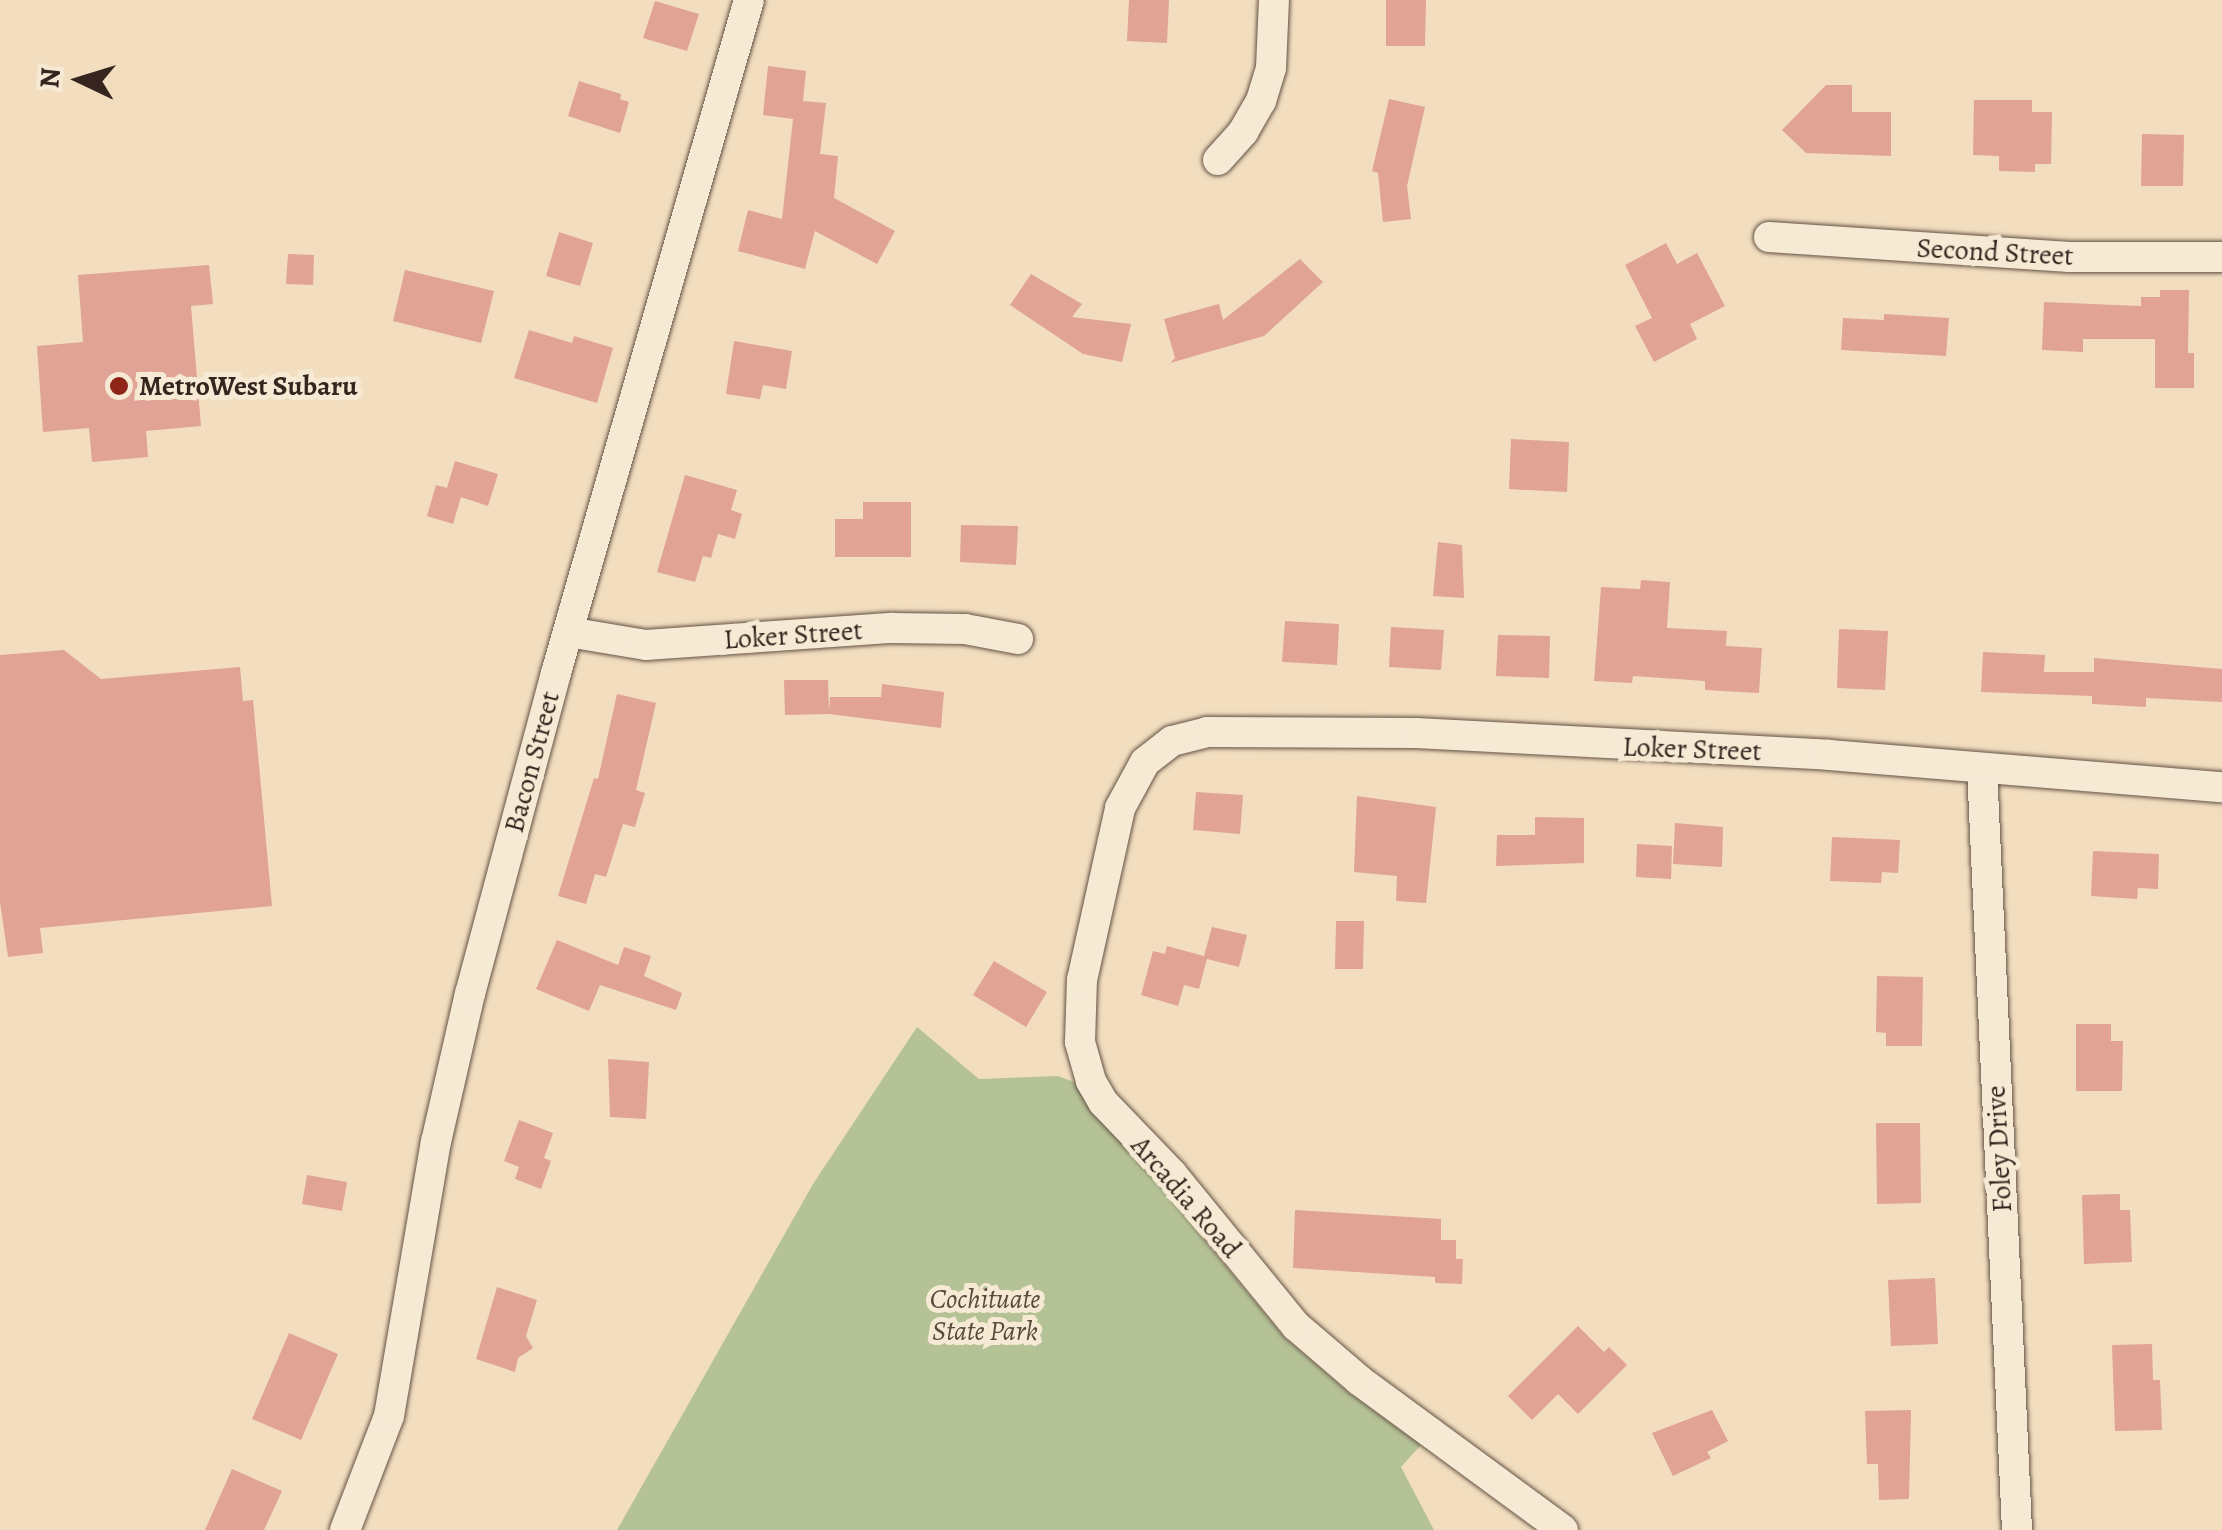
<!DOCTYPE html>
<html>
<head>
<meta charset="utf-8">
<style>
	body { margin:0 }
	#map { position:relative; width:2222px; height:1530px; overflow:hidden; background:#f2debf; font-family:Alegreya,serif }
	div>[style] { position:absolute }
	.green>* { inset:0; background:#b5c296 }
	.building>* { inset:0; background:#e0a395 }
	.roads { filter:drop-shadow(0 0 2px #645346) drop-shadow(0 0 2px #645346) }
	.minor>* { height:30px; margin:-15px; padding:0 15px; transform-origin:15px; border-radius:15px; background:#f7ead5 }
	.dots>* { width:28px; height:28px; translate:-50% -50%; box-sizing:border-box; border:5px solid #f7ead5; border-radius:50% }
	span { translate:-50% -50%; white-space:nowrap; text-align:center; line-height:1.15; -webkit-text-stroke:10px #f7ead5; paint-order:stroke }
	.street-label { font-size:28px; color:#35251e }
	.poi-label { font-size:28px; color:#35251e; font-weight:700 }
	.left { translate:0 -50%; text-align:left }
	.park-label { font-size:28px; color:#554c3c; font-style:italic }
	.north { position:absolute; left:30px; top:30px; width:100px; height:100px; -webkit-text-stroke:8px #f7ead5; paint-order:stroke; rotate:274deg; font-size:28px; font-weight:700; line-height:40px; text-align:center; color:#35251e }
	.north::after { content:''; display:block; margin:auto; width:35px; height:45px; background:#35251e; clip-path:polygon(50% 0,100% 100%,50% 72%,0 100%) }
</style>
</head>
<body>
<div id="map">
	<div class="green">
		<div style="clip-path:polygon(917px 1027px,979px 1079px,1058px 1076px,1074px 1082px,1284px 1337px,1349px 1393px,1421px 1445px,1401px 1467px,1434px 1530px,617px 1530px,813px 1184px)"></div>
	</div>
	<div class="building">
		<div style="clip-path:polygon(1129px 0,1169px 0,1167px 43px,1127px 41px)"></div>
		<div style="clip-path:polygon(1386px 0,1426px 0,1425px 46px,1386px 46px)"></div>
		<div style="clip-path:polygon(655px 1px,699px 14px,687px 51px,643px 38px)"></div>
		<div style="clip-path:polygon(768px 66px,806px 71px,803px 101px,826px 103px,820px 154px,838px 156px,834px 198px,895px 231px,877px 264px,815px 231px,805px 269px,738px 251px,748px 210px,782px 219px,793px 119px,763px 115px)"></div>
		<div style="clip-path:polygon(579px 81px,621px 94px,620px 99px,629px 102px,620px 133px,568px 116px)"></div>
		<div style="clip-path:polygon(1826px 85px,1852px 85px,1852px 112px,1891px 112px,1891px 156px,1806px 153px,1782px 130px)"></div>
		<div style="clip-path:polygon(1389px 99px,1425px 107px,1407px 186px,1411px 219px,1383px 222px,1378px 173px,1372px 171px)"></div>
		<div style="clip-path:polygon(1974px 100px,2032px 100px,2032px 112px,2052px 112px,2051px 164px,2035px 164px,2035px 172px,1999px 171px,1999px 156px,1973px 155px)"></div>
		<div style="clip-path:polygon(2142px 134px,2184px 135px,2183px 186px,2141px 186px)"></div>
		<div style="clip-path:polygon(559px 232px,593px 243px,580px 286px,546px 276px)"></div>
		<div style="clip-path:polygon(1666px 243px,1677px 264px,1697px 253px,1725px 306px,1690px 324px,1697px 339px,1654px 362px,1635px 326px,1652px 318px,1625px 265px)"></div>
		<div style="clip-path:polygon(288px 254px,314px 255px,313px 285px,286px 284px)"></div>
		<div style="clip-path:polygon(1300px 259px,1323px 282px,1264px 336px,1170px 363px,1175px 358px,1164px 319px,1219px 304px,1223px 320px)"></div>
		<div style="clip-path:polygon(209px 265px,213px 304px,191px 306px,201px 426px,146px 431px,148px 457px,92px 462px,89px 428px,43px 432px,37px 346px,83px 342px,78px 275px)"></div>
		<div style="clip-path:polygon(405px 270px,494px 291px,481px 343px,393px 321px)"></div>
		<div style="clip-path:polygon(1031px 274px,1082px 304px,1072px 317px,1131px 324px,1122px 362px,1083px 354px,1010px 305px)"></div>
		<div style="clip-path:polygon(2160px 290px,2189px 290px,2188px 353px,2194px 353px,2194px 388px,2155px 388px,2155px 339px,2083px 339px,2083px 352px,2042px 350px,2044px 302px,2141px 306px,2141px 297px,2160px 297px)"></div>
		<div style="clip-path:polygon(1884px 314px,1949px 318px,1946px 356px,1841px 350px,1843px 318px,1884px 320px)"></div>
		<div style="clip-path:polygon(529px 330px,572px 343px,574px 336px,613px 348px,597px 403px,514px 378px)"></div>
		<div style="clip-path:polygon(734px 341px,792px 351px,786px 389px,763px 385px,760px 399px,726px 394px)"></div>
		<div style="clip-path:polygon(1511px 439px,1569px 442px,1567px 492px,1509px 489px)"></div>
		<div style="clip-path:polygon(455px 461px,498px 474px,488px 506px,461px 497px,453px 524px,427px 516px,436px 485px,447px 488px)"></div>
		<div style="clip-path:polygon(685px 475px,737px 490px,731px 510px,742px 514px,735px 539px,718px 534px,711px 558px,703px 556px,695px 582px,657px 572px)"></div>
		<div style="clip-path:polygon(863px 502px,911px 502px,911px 557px,835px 557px,835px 519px,863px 519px)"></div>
		<div style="clip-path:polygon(961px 525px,1018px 526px,1016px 565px,960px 562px)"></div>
		<div style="clip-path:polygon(1438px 542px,1462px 545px,1464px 598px,1433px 596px)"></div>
		<div style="clip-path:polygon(1641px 580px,1670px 582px,1667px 628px,1727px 631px,1726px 646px,1762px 648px,1759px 693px,1705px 690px,1705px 681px,1633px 676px,1632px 683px,1594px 681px,1601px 587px,1640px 589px)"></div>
		<div style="clip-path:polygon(1285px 621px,1339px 624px,1337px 665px,1282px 662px)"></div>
		<div style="clip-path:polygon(1391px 627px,1444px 630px,1441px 670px,1389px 667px)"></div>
		<div style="clip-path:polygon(1839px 629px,1888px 631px,1885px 690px,1837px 688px)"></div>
		<div style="clip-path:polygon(1498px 635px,1550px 636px,1549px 678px,1496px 676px)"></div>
		<div style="clip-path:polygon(64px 650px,101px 679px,240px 667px,243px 701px,253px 700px,272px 906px,40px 928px,43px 953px,8px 957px,0 902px,0 655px)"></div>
		<div style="clip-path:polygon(1983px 652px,2045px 655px,2044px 672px,2094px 672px,2094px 658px,2222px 669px,2222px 702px,2146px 698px,2146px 707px,2092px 704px,2092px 696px,1981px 692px)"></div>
		<div style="clip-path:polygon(784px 680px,828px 680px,829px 712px,830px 697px,881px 697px,882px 684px,944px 692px,941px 728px,829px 714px,785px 715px)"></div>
		<div style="clip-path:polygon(617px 694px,656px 703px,636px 790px,645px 793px,635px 827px,623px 824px,606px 877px,595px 874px,586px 904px,558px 896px,594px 778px,598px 779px)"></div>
		<div style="clip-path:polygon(1196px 792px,1243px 795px,1240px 834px,1193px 830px)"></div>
		<div style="clip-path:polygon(1357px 796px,1436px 807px,1426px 903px,1396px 901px,1397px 876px,1354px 872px)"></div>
		<div style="clip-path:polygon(1535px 817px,1584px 818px,1584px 863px,1496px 866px,1497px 835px,1535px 835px)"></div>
		<div style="clip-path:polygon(1675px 823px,1723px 827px,1722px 867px,1673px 864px)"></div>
		<div style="clip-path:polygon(1832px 837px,1900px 840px,1898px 873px,1882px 872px,1881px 883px,1830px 881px)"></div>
		<div style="clip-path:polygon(1637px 844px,1672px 846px,1671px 879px,1636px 877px)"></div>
		<div style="clip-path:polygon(2093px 851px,2159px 854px,2158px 889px,2138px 888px,2137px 899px,2091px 896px)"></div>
		<div style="clip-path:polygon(1336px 921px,1364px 921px,1363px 969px,1335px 969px)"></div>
		<div style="clip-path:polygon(1212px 927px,1247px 935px,1239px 967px,1207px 959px,1199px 989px,1184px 985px,1178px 1006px,1141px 995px,1153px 951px,1165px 954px,1167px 946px,1204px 956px)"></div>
		<div style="clip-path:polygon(557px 940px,618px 965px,624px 947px,651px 956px,644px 976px,682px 993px,676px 1010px,600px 985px,589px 1011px,536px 989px)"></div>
		<div style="clip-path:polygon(994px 961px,1047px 992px,1026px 1027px,973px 995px)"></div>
		<div style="clip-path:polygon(1877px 976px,1923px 977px,1922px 1046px,1886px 1046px,1886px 1033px,1876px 1032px)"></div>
		<div style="clip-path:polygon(2076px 1024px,2111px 1024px,2111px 1041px,2123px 1041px,2122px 1091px,2076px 1091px)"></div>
		<div style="clip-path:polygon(608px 1059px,649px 1062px,646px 1119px,610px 1117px)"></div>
		<div style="clip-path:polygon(519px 1120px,553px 1133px,544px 1158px,551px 1161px,541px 1189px,515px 1179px,519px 1167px,504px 1161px)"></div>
		<div style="clip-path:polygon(1876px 1123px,1920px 1123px,1921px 1203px,1877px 1204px)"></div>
		<div style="clip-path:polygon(307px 1175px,347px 1182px,342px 1211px,302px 1204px)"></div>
		<div style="clip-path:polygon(2120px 1194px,2120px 1210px,2130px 1210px,2132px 1262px,2084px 1264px,2082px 1195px)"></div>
		<div style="clip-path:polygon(1295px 1210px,1441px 1219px,1441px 1240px,1456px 1240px,1456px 1259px,1463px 1259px,1462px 1284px,1435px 1283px,1435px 1277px,1293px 1268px)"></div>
		<div style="clip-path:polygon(1935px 1278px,1938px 1344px,1891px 1346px,1888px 1280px)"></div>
		<div style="clip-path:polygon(497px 1287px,537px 1300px,526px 1336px,533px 1348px,518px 1358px,515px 1372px,476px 1359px)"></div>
		<div style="clip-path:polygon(1578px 1326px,1604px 1352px,1609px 1347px,1627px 1365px,1578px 1414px,1558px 1394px,1532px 1420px,1508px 1396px)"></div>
		<div style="clip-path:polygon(289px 1333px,338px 1354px,301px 1440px,252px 1419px)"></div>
		<div style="clip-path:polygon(2152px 1344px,2153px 1380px,2160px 1380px,2162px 1430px,2115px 1431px,2112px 1345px)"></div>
		<div style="clip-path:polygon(1712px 1410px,1728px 1441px,1707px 1452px,1711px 1458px,1673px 1476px,1652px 1433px)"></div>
		<div style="clip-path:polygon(1911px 1410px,1909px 1499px,1879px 1500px,1878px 1464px,1867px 1464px,1865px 1411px)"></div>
		<div style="clip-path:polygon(232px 1469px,282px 1491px,264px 1530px,205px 1530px)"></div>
	</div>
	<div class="roads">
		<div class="minor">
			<div style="left:1218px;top:160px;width:38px;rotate:-48deg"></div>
			<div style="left:1243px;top:132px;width:36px;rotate:-60deg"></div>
			<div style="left:1261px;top:101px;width:34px;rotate:-73deg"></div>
			<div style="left:1271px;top:68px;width:68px;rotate:-87.5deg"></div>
			<div style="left:1769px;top:237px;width:301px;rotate:3.8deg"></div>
			<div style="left:2069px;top:257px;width:153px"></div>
			<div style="left:568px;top:632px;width:79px;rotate:9.5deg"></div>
			<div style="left:646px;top:645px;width:247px;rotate:-4deg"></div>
			<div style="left:892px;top:628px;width:73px;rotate:0.8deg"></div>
			<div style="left:965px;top:629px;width:54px;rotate:10.7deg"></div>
			<div style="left:1982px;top:768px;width:763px;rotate:87.37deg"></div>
			<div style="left:345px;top:1530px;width:122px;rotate:-68.9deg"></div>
			<div style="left:389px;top:1416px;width:278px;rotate:-80.3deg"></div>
			<div style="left:436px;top:1142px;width:152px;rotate:-77.1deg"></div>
			<div style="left:470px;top:994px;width:332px;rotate:-75deg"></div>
			<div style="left:556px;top:673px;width:700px;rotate:-74deg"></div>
			<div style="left:1563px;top:1530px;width:253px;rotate:-143.7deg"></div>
			<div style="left:1359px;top:1380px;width:83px;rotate:-139.4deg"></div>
			<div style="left:1296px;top:1326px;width:196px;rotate:-129.2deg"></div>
			<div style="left:1172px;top:1174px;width:100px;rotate:-133.8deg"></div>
			<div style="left:1103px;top:1102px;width:24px;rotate:-120deg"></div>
			<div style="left:1091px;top:1081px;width:41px;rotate:-105.8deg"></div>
			<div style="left:1080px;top:1042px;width:62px;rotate:-88.2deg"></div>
			<div style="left:1082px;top:980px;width:176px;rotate:-77.5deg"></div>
			<div style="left:1120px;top:808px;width:52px;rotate:-61.5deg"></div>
			<div style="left:1145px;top:762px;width:34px;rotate:-38deg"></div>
			<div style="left:1172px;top:741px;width:36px;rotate:-14deg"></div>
			<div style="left:1207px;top:732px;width:209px;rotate:0.3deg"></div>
			<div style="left:1416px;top:733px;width:414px;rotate:3deg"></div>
			<div style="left:1829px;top:755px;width:394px;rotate:4.7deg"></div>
		</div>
	</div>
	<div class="dots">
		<div style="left:119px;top:386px;background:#8f2418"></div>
	</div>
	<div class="street-label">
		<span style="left:1995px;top:252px;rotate:3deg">Second Street</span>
		<span style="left:793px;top:635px;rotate:-4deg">Loker Street</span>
		<span style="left:1692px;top:749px;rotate:2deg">Loker Street</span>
		<span style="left:532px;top:762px;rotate:-75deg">Bacon Street</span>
		<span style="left:1999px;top:1149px;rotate:-93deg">Foley Drive</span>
		<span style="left:1186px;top:1197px;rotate:49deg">Arcadia Road</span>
	</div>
	<div class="poi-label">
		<span class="left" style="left:139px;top:386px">MetroWest Subaru</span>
	</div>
	<div class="park-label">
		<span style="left:985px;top:1315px">Cochituate<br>State Park</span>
	</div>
	<div class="north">N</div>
</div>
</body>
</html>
